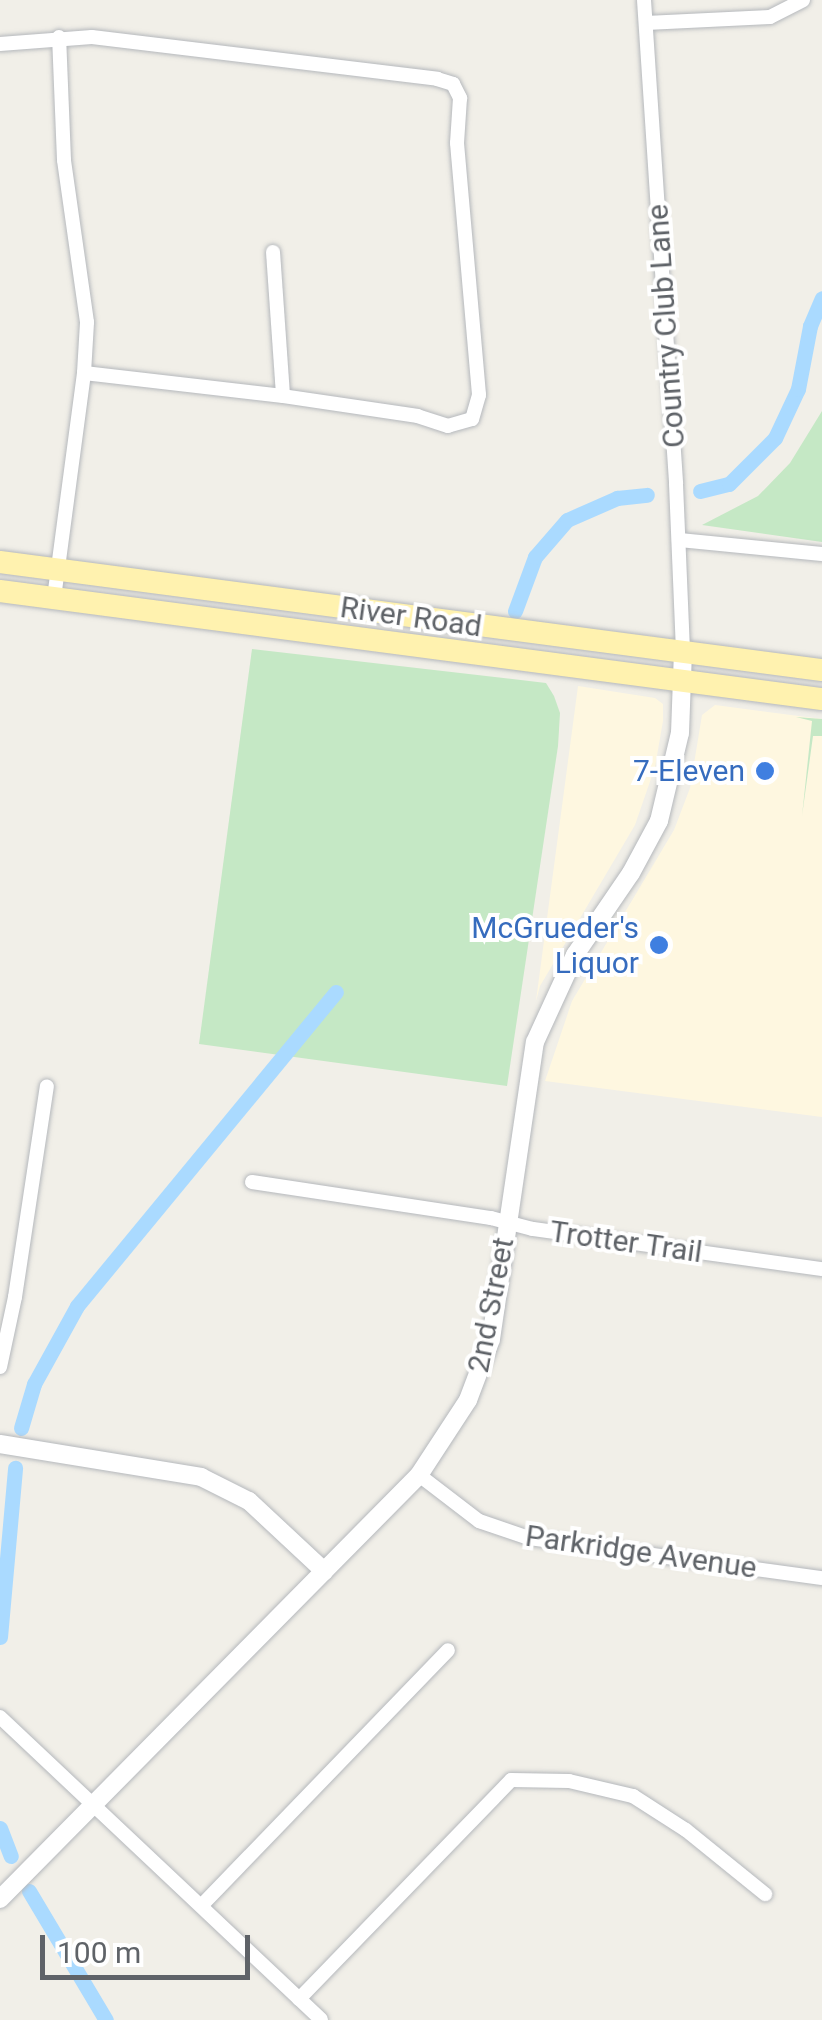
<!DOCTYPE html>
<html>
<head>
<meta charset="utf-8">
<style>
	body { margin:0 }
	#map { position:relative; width:822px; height:2020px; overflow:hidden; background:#f1efe8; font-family:Roboto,sans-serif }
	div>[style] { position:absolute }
	.commercial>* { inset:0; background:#fef7e0 }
	.green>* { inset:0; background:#c5e8c5 }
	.canal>* { height:15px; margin:-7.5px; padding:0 7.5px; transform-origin:7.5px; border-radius:7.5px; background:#aadaff }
	.roads { filter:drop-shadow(0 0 2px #b5b8bc) drop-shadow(0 0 2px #b5b8bc) }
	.minor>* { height:14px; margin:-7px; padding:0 7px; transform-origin:7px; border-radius:7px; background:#fff }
	.tertiary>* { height:18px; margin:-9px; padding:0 9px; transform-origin:9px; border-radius:9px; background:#fff }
	.primary>* { height:22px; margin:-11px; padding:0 11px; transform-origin:11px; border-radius:11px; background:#fff2af }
	.dots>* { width:28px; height:28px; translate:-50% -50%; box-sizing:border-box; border:5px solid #fff; border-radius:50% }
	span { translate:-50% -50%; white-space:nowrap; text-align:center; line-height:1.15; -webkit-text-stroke:8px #fff; paint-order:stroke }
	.street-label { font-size:30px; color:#5f6368 }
	.shop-label { font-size:30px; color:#366cbe }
	.right { translate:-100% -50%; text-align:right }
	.scale { position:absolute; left:40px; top:1935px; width:210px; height:45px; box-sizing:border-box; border:5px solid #5f6368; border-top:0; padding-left:12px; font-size:30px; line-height:35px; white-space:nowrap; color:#5f6368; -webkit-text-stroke:8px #fff; paint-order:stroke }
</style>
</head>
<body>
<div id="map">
	<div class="commercial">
		<div style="clip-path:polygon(578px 686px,655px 698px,663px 704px,663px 721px,655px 767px,635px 825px,540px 986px,536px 1001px)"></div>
		<div style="clip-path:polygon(715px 705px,822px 719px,822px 1117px,545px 1081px,572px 1001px,674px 830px,690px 788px,702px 715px)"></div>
	</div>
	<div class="green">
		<div style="clip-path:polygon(822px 411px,822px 542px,702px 525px,758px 496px,790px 463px)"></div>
		<div style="clip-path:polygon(252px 649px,546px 683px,554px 696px,560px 713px,558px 746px,507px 1086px,199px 1044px)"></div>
		<div style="clip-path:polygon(796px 717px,822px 719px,822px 736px,813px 736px,802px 816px,812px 721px)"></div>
	</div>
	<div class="canal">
		<div style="left:700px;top:491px;width:30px;rotate:-14deg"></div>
		<div style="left:729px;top:484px;width:65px;rotate:-45deg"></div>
		<div style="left:775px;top:438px;width:54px;rotate:-64.9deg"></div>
		<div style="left:798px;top:389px;width:64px;rotate:-79.2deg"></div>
		<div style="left:810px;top:326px;width:30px;rotate:-67deg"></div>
		<div style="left:515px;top:611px;width:58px;rotate:-69.7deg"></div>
		<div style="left:535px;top:557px;width:49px;rotate:-49.1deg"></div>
		<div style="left:567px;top:520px;width:55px;rotate:-23.7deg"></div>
		<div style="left:617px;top:498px;width:30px;rotate:-6deg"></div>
		<div style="left:21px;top:1428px;width:46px;rotate:-73.5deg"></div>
		<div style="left:34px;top:1384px;width:89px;rotate:-61.1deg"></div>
		<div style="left:77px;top:1306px;width:407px;rotate:-50.5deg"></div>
		<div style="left:0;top:1637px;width:170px;rotate:-84.9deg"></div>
		<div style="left:0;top:1828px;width:30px;rotate:69deg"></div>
		<div style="left:29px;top:1891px;width:150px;rotate:59.2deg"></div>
	</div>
	<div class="roads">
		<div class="minor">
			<div style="left:644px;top:0;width:485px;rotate:86.2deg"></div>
			<div style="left:676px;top:484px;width:169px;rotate:87.6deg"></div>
			<div style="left:646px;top:23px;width:124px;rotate:-2.8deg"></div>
			<div style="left:770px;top:17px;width:37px;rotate:-27deg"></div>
			<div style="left:0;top:44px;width:92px;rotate:-4.4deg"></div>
			<div style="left:92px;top:37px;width:348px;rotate:6.9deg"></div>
			<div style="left:437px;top:79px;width:17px;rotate:17deg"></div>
			<div style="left:453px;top:84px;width:16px;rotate:63deg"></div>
			<div style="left:460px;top:98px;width:45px;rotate:93.8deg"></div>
			<div style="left:457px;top:143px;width:253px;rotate:85deg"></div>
			<div style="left:479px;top:395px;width:25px;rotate:106deg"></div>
			<div style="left:472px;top:419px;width:25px;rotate:164deg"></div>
			<div style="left:448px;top:426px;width:32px;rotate:-162deg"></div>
			<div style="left:418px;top:416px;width:136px;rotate:-171.6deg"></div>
			<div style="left:283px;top:396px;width:200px;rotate:-173.4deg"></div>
			<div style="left:273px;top:252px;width:144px;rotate:86deg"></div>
			<div style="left:679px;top:540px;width:144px;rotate:5.6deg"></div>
			<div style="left:54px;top:598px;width:227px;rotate:-82.4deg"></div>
			<div style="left:84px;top:373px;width:51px;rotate:-86.6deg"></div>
			<div style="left:87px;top:322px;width:164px;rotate:-98.1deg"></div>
			<div style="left:64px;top:160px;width:123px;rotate:-92.3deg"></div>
			<div style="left:252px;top:1182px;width:242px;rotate:8.6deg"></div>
			<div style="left:491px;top:1218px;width:43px;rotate:14.7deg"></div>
			<div style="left:533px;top:1229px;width:292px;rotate:7.9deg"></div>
			<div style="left:0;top:1367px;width:72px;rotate:-77.9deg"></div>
			<div style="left:15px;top:1297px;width:213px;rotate:-81.4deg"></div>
			<div style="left:419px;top:1475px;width:76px;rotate:37.5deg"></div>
			<div style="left:479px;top:1521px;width:53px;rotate:18.8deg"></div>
			<div style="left:529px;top:1538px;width:296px;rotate:7.8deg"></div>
			<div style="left:0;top:1717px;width:441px;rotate:43.3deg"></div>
			<div style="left:202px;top:1905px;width:354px;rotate:-46deg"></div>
			<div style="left:299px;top:1999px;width:305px;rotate:-45.9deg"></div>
			<div style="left:511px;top:1780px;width:58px;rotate:1deg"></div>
			<div style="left:569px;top:1781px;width:66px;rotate:13.2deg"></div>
			<div style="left:633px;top:1796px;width:63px;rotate:32.7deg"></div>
			<div style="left:686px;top:1830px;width:102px;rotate:39deg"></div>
		</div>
		<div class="tertiary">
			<div style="left:0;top:1444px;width:204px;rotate:9.3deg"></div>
			<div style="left:201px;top:1477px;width:54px;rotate:26.6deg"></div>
			<div style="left:249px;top:1501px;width:103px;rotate:43deg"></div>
			<div style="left:0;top:1899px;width:596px;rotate:-45.34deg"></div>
			<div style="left:419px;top:1475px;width:90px;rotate:-56.8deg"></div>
			<div style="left:468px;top:1400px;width:65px;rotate:-69.3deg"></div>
			<div style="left:491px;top:1339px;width:300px;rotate:-81.6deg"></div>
			<div style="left:535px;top:1042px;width:96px;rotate:-65.3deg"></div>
			<div style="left:575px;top:955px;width:99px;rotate:-55.7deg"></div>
			<div style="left:631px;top:873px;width:59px;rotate:-61.7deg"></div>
			<div style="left:659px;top:821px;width:90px;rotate:-76.6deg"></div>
			<div style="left:680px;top:733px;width:80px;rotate:-87.9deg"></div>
		</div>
		<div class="primary">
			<div style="left:0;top:562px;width:829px;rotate:7.49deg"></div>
			<div style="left:0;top:591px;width:829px;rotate:7.49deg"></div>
		</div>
	</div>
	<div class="dots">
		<div style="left:765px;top:771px;background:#3f7fe0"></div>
		<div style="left:659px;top:945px;background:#3f7fe0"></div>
	</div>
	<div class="street-label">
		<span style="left:666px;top:326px;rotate:-94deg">Country Club Lane</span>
		<span style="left:411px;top:617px;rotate:8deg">River Road</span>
		<span style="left:626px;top:1242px;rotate:8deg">Trotter Trail</span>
		<span style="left:491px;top:1305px;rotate:-79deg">2nd Street</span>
		<span style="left:641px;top:1552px;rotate:8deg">Parkridge Avenue</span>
	</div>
	<div class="shop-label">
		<span class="right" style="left:745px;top:771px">7-Eleven</span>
		<span class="right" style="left:639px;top:945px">McGrueder's<br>Liquor</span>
	</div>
	<div class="scale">100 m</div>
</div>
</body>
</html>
